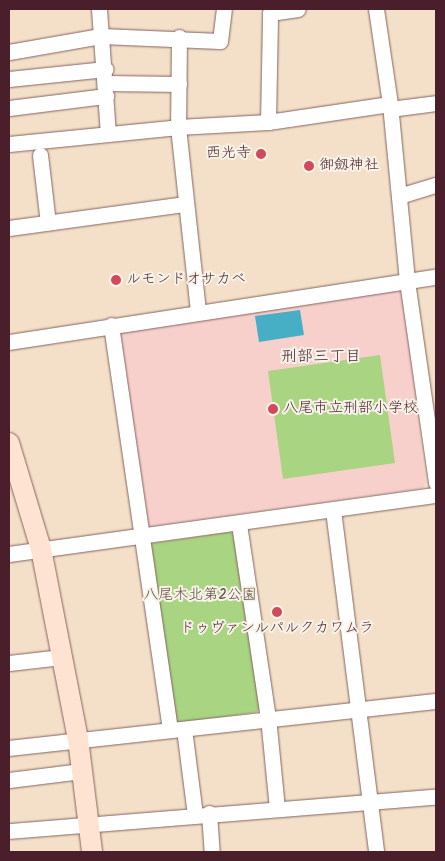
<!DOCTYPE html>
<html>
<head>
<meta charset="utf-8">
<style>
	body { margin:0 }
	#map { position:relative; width:445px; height:861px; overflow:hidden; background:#f4e0c8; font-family:Kalam,"Klee One",sans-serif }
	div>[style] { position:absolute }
	.built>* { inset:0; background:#f7d0cc }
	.green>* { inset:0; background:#a9d481 }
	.water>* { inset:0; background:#46aec5 }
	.roads { filter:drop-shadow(0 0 1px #866362) drop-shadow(0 0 1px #866362) }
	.street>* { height:15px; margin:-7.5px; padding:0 7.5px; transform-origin:7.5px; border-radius:7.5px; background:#fff }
	.secondary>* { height:20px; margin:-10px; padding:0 10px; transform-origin:10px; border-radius:10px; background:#fee3d2 }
	.dots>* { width:14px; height:14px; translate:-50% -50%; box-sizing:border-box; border:2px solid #f7f3e8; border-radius:50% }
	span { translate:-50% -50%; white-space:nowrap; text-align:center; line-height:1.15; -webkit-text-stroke:4px #f7f3e8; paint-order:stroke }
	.poi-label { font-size:15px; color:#4a1f2b }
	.right { translate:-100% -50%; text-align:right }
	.left { translate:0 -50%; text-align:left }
	.park-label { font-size:15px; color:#624c40 }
	.neighbourhood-label { font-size:16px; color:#4a1f2b }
	.frame { position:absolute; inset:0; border:10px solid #4a1f2b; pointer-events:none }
</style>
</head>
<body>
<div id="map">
	<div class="built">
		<div style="clip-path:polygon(402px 288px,426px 483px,423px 488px,151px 526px,144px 522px,117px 334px,123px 330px)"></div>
	</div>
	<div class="green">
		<div style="clip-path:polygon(380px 355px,395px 463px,283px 479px,268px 371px)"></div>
		<div style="clip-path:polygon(230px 532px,235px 534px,262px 707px,257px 712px,178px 723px,174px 717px,148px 544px)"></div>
	</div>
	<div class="water">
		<div style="clip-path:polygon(300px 310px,304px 335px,259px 342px,255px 316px)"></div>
	</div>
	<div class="roads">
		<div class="street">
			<div style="left:99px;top:9px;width:125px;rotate:85.9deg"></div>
			<div style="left:376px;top:9px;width:96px;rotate:81.6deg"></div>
			<div style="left:390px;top:104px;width:178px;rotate:84.5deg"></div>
			<div style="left:407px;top:281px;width:204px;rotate:81.8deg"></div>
			<div style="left:179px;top:37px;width:90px;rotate:90.6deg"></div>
			<div style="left:178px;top:127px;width:186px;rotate:83.8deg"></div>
			<div style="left:9px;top:52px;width:93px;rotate:-9.9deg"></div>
			<div style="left:101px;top:36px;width:119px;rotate:2.4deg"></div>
			<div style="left:220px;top:41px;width:31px;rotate:-83deg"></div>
			<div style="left:9px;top:79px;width:97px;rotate:-5.9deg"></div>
			<div style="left:106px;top:83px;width:73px;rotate:0.8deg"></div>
			<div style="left:9px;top:108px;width:98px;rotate:-7.1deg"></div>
			<div style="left:390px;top:109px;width:46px;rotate:-7.4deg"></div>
			<div style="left:268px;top:122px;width:109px;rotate:-88.9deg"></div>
			<div style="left:270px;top:13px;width:28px;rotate:-8deg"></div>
			<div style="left:9px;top:144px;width:170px;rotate:-5.7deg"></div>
			<div style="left:178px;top:127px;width:90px;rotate:-3.2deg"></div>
			<div style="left:268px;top:122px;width:123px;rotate:-8.4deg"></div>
			<div style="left:40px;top:155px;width:68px;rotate:83.3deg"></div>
			<div style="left:399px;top:196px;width:39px;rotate:-17deg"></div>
			<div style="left:9px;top:228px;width:178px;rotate:-7.8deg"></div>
			<div style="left:111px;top:325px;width:409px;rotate:81.7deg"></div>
			<div style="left:9px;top:342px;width:432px;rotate:-8.7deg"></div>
			<div style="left:333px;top:510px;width:345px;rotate:82.8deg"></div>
			<div style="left:239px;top:524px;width:195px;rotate:81.5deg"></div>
			<div style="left:268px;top:717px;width:91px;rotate:84.4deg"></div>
			<div style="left:9px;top:554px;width:431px;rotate:-7.9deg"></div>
			<div style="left:9px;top:663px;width:53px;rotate:-6.5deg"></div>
			<div style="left:184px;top:729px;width:87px;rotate:82.7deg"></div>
			<div style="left:9px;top:748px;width:430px;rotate:-6.3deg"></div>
			<div style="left:9px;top:780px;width:73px;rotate:-7.1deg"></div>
			<div style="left:209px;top:813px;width:39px;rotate:86deg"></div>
			<div style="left:9px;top:831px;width:428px;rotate:-4.6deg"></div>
		</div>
		<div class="secondary">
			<div style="left:9px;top:443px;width:111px;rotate:73.2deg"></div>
			<div style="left:41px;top:549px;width:194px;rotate:79deg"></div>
			<div style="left:78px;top:739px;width:114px;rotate:82.9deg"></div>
		</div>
	</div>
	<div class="dots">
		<div style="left:261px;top:154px;background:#d1495b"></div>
		<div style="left:309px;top:166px;background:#d1495b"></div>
		<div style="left:116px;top:280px;background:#d1495b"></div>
		<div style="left:273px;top:409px;background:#d1495b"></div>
		<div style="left:277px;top:612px;background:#d1495b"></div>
	</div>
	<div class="poi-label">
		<span class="right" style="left:251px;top:154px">西光寺</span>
		<span class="left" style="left:319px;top:166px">御劔神社</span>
		<span class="left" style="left:126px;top:280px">ルモンドオサカベ</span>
		<span class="left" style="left:283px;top:409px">八尾市立刑部小学校</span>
		<span style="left:277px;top:629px">ドゥヴァンルパルクカワムラ</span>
	</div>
	<div class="park-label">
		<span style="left:200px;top:596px">八尾木北第2公園</span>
	</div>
	<div class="neighbourhood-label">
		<span style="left:321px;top:357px">刑部三丁目</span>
	</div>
	<div class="frame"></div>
</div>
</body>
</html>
